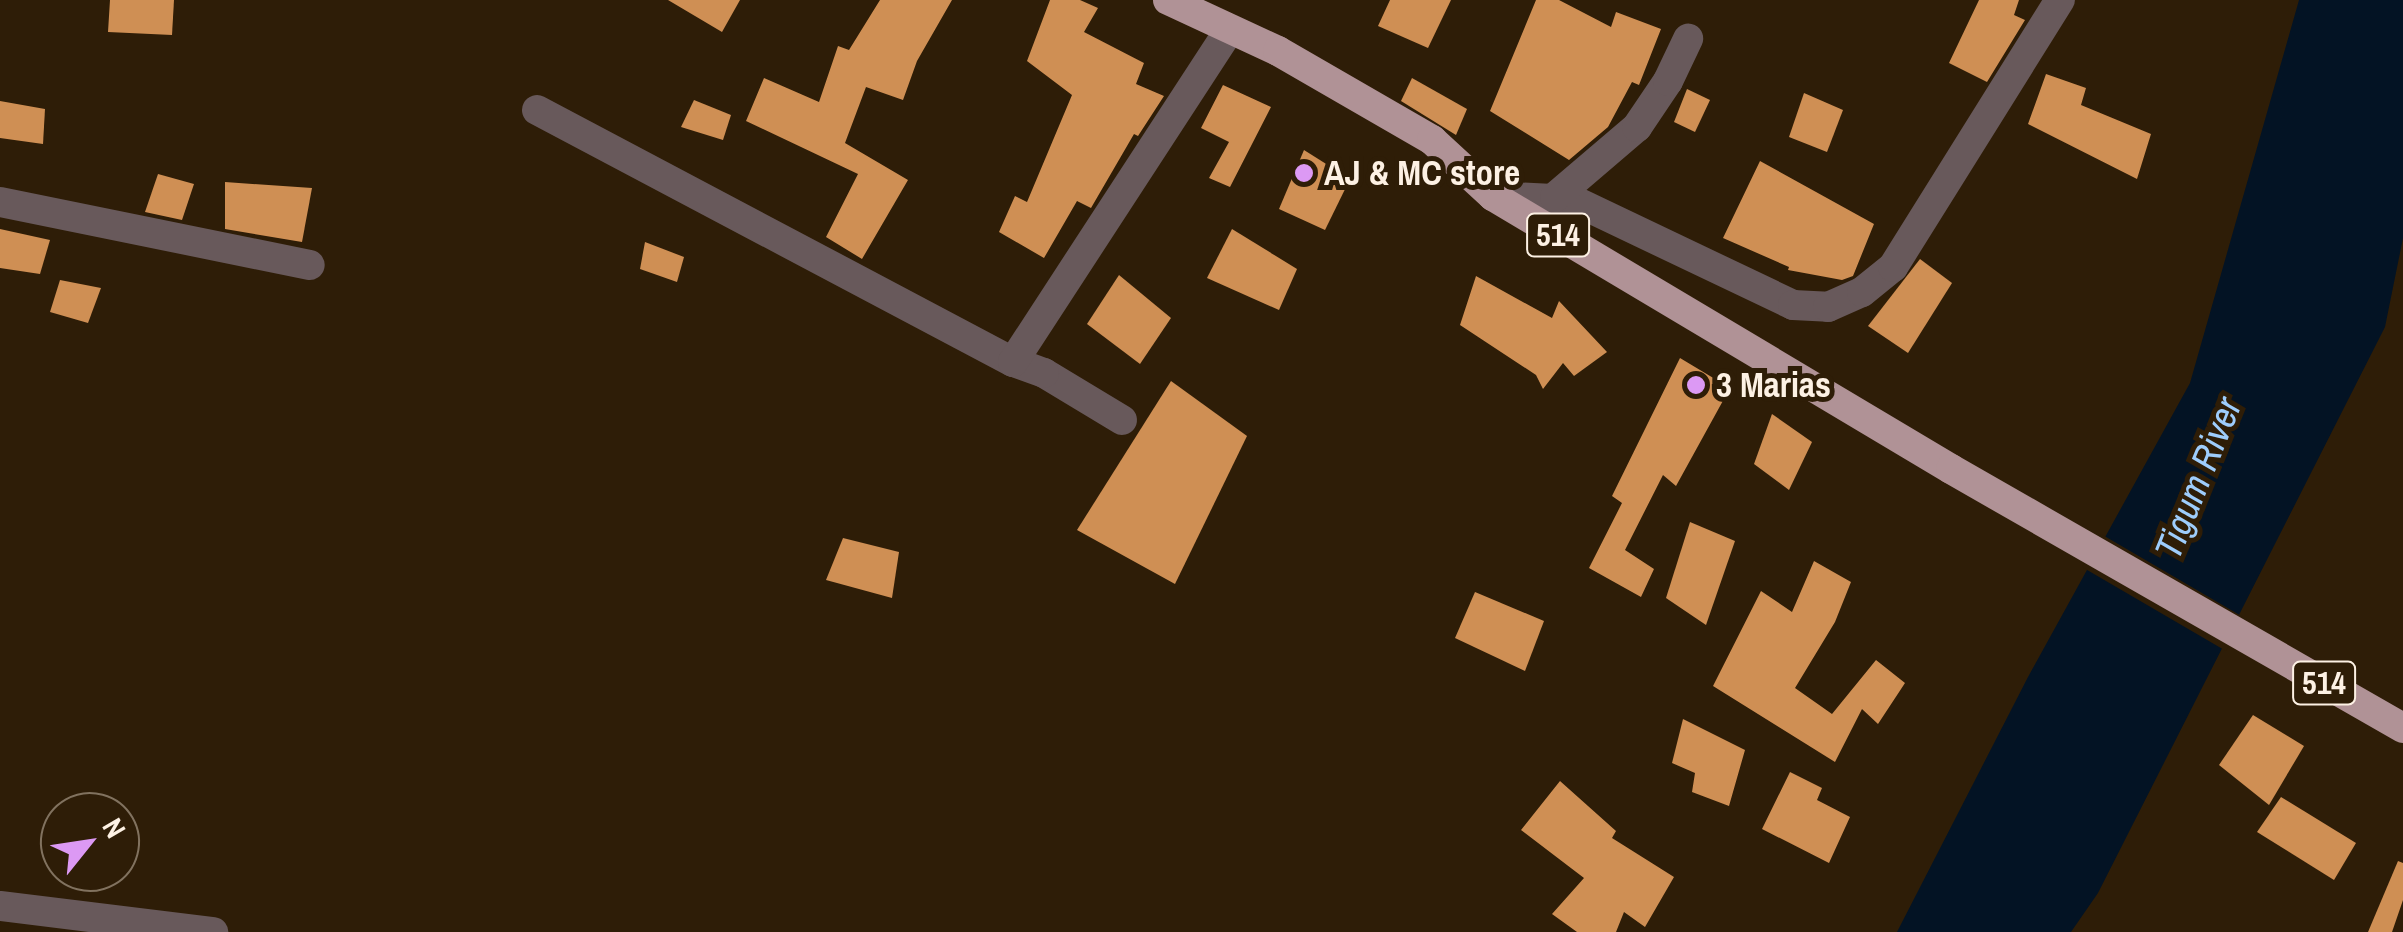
<!DOCTYPE html>
<html>
<head>
<meta charset="utf-8">
<style>
	body { margin:0 }
	#map { position:relative; width:2403px; height:932px; overflow:hidden; background:#2e1d07; font-family:"Archivo Narrow",sans-serif }
	div>[style] { position:absolute }
	.water>* { inset:0; background:#031324 }
	.pier>* { inset:0; background:#2e1d07 }
	.building>* { inset:0; background:#cf8f54 }
	.street>* { height:30px; margin:-15px; padding:0 15px; transform-origin:15px; border-radius:15px; background:#68595b }
	.primary>* { height:30px; margin:-15px; padding:0 15px; transform-origin:15px; border-radius:15px; background:#b09296 }
	.dots>* { width:28px; height:28px; translate:-50% -50%; box-sizing:border-box; border:5px solid #2e1d07; border-radius:50% }
	span { translate:-50% -50%; white-space:nowrap; text-align:center; line-height:1.15; -webkit-text-stroke:10px #2e1d07; paint-order:stroke }
	.shield-label span { padding:2px 8px; background:#2e1d07; border:2px solid; border-radius:8px; -webkit-text-stroke-width:0 }
	.shield-label { font-size:32px; color:#fdf1e4; font-weight:700 }
	.poi-label { font-size:35px; color:#fdf1e4; font-weight:700 }
	.left { translate:0 -50%; text-align:left }
	.water-label { font-size:38px; color:#9ecdfc; font-style:italic }
	.north { position:absolute; left:40px; top:792px; width:100px; height:100px; box-sizing:border-box; background:#2e1d07; border:2px solid #81725f; border-radius:50%; rotate:60deg; font-size:28px; font-weight:700; line-height:40px; text-align:center; color:#fdf1e4 }
	.north::after { content:''; display:block; margin:auto; width:35px; height:45px; background:#dc99f4; clip-path:polygon(50% 0,100% 100%,50% 72%,0 100%) }
</style>
</head>
<body>
<div id="map">
	<div class="water">
		<div style="clip-path:polygon(2299px 0,2403px 0,2403px 238px,2385px 327px,2098px 893px,2071px 932px,1897px 932px,2028px 677px,2190px 383px)"></div>
	</div>
	<div class="pier">
		<div style="clip-path:polygon(2101px 534px,2243px 617px,2226px 651px,2082px 567px)"></div>
	</div>
	<div class="building">
		<div style="clip-path:polygon(110px 0,174px 0,172px 35px,108px 32px)"></div>
		<div style="clip-path:polygon(668px 0,740px 0,722px 32px)"></div>
		<div style="clip-path:polygon(880px 0,952px 0,917px 61px,903px 100px,866px 87px,845px 143px,908px 180px,862px 259px,826px 237px,858px 174px,746px 121px,764px 78px,819px 102px,838px 46px,849px 50px)"></div>
		<div style="clip-path:polygon(1050px 0,1080px 0,1098px 8px,1084px 32px,1144px 63px,1136px 84px,1164px 96px,1138px 136px,1134px 134px,1091px 208px,1077px 201px,1044px 258px,999px 232px,1015px 196px,1027px 202px,1072px 95px,1027px 61px)"></div>
		<div style="clip-path:polygon(1390px 0,1451px 0,1428px 48px,1378px 26px)"></div>
		<div style="clip-path:polygon(1536px 0,1559px 0,1611px 27px,1616px 12px,1661px 29px,1639px 85px,1632px 82px,1608px 127px,1569px 160px,1490px 111px)"></div>
		<div style="clip-path:polygon(1979px 0,2019px 0,2014px 15px,2025px 20px,1987px 82px,1949px 63px)"></div>
		<div style="clip-path:polygon(2046px 74px,2086px 88px,2081px 105px,2151px 134px,2137px 179px,2028px 124px)"></div>
		<div style="clip-path:polygon(1412px 78px,1467px 109px,1456px 135px,1401px 101px)"></div>
		<div style="clip-path:polygon(1223px 85px,1271px 107px,1230px 187px,1209px 178px,1229px 142px,1201px 128px)"></div>
		<div style="clip-path:polygon(1687px 89px,1710px 100px,1695px 132px,1674px 122px)"></div>
		<div style="clip-path:polygon(1804px 93px,1843px 110px,1827px 152px,1789px 137px)"></div>
		<div style="clip-path:polygon(694px 100px,731px 115px,723px 140px,681px 127px)"></div>
		<div style="clip-path:polygon(0 101px,45px 109px,43px 144px,0 138px)"></div>
		<div style="clip-path:polygon(1304px 150px,1350px 179px,1325px 230px,1279px 209px)"></div>
		<div style="clip-path:polygon(1760px 161px,1874px 224px,1853px 276px,1842px 280px,1788px 270px,1789px 267px,1723px 238px)"></div>
		<div style="clip-path:polygon(158px 174px,194px 184px,182px 220px,145px 212px)"></div>
		<div style="clip-path:polygon(225px 182px,312px 188px,302px 242px,225px 229px)"></div>
		<div style="clip-path:polygon(0 229px,50px 240px,40px 274px,0 268px)"></div>
		<div style="clip-path:polygon(1232px 229px,1297px 269px,1279px 310px,1207px 278px)"></div>
		<div style="clip-path:polygon(645px 242px,684px 257px,677px 282px,640px 269px)"></div>
		<div style="clip-path:polygon(1920px 259px,1952px 283px,1908px 353px,1868px 326px)"></div>
		<div style="clip-path:polygon(1119px 275px,1171px 318px,1140px 364px,1087px 324px)"></div>
		<div style="clip-path:polygon(1476px 276px,1552px 318px,1559px 301px,1607px 352px,1574px 376px,1563px 363px,1543px 389px,1536px 375px,1460px 325px)"></div>
		<div style="clip-path:polygon(60px 280px,101px 288px,88px 323px,50px 312px)"></div>
		<div style="clip-path:polygon(1680px 358px,1730px 388px,1676px 486px,1663px 475px,1625px 550px,1654px 569px,1641px 597px,1589px 568px,1622px 503px,1612px 496px)"></div>
		<div style="clip-path:polygon(1171px 381px,1247px 436px,1175px 584px,1077px 530px)"></div>
		<div style="clip-path:polygon(1772px 414px,1812px 442px,1789px 490px,1754px 464px)"></div>
		<div style="clip-path:polygon(1690px 522px,1735px 541px,1706px 625px,1666px 598px)"></div>
		<div style="clip-path:polygon(843px 538px,899px 552px,892px 598px,826px 580px)"></div>
		<div style="clip-path:polygon(1814px 561px,1851px 582px,1835px 622px,1795px 688px,1832px 714px,1876px 660px,1905px 683px,1878px 724px,1862px 709px,1835px 762px,1713px 686px,1761px 591px,1792px 612px)"></div>
		<div style="clip-path:polygon(1475px 592px,1544px 621px,1525px 671px,1455px 638px)"></div>
		<div style="clip-path:polygon(2253px 715px,2304px 746px,2269px 805px,2219px 765px)"></div>
		<div style="clip-path:polygon(1683px 719px,1745px 750px,1729px 806px,1692px 792px,1695px 773px,1672px 763px)"></div>
		<div style="clip-path:polygon(1790px 772px,1822px 788px,1817px 800px,1850px 817px,1829px 863px,1762px 829px)"></div>
		<div style="clip-path:polygon(1560px 781px,1616px 831px,1612px 838px,1674px 877px,1645px 927px,1624px 912px,1616px 932px,1577px 932px,1552px 914px,1584px 878px,1521px 830px)"></div>
		<div style="clip-path:polygon(2281px 797px,2356px 843px,2334px 880px,2257px 832px)"></div>
		<div style="clip-path:polygon(2398px 861px,2403px 863px,2403px 900px,2392px 932px,2368px 932px)"></div>
	</div>
	<div class="street">
		<div style="left:537px;top:110px;width:539px;rotate:27.9deg"></div>
		<div style="left:1493px;top:196px;width:80px;rotate:2.9deg"></div>
		<div style="left:1573px;top:200px;width:244px;rotate:25.5deg"></div>
		<div style="left:1793px;top:305px;width:35px;rotate:3deg"></div>
		<div style="left:1828px;top:307px;width:37px;rotate:-24deg"></div>
		<div style="left:1862px;top:292px;width:40px;rotate:-39deg"></div>
		<div style="left:1893px;top:267px;width:315px;rotate:-58deg"></div>
		<div style="left:1555px;top:197px;width:108px;rotate:-40.5deg"></div>
		<div style="left:1637px;top:127px;width:55px;rotate:-56deg"></div>
		<div style="left:1668px;top:81px;width:47px;rotate:-64.5deg"></div>
		<div style="left:0;top:202px;width:316px;rotate:11.5deg"></div>
		<div style="left:1122px;top:420px;width:91px;rotate:-148.9deg"></div>
		<div style="left:1044px;top:373px;width:33px;rotate:-160deg"></div>
		<div style="left:1013px;top:362px;width:397px;rotate:-56.9deg"></div>
		<div style="left:0;top:906px;width:215px;rotate:7deg"></div>
	</div>
	<div class="primary">
		<div style="left:1168px;top:0;width:121px;rotate:24.9deg"></div>
		<div style="left:1278px;top:51px;width:178px;rotate:30deg"></div>
		<div style="left:1432px;top:140px;width:83px;rotate:42.6deg"></div>
		<div style="left:1493px;top:196px;width:533px;rotate:30.8deg"></div>
		<div style="left:1951px;top:469px;width:521px;rotate:29.81deg"></div>
	</div>
	<div class="dots">
		<div style="left:1304px;top:173px;background:#dc99f4"></div>
		<div style="left:1696px;top:385px;background:#dc99f4"></div>
	</div>
	<div class="shield-label">
		<span style="left:1558px;top:235px">514</span>
		<span style="left:2324px;top:683px">514</span>
	</div>
	<div class="poi-label">
		<span class="left" style="left:1324px;top:173px">AJ &amp; MC store</span>
		<span class="left" style="left:1716px;top:385px">3 Marias</span>
	</div>
	<div class="water-label">
		<span style="left:2198px;top:478px;rotate:-68deg">Tigum River</span>
	</div>
	<div class="north">N</div>
</div>
</body>
</html>
